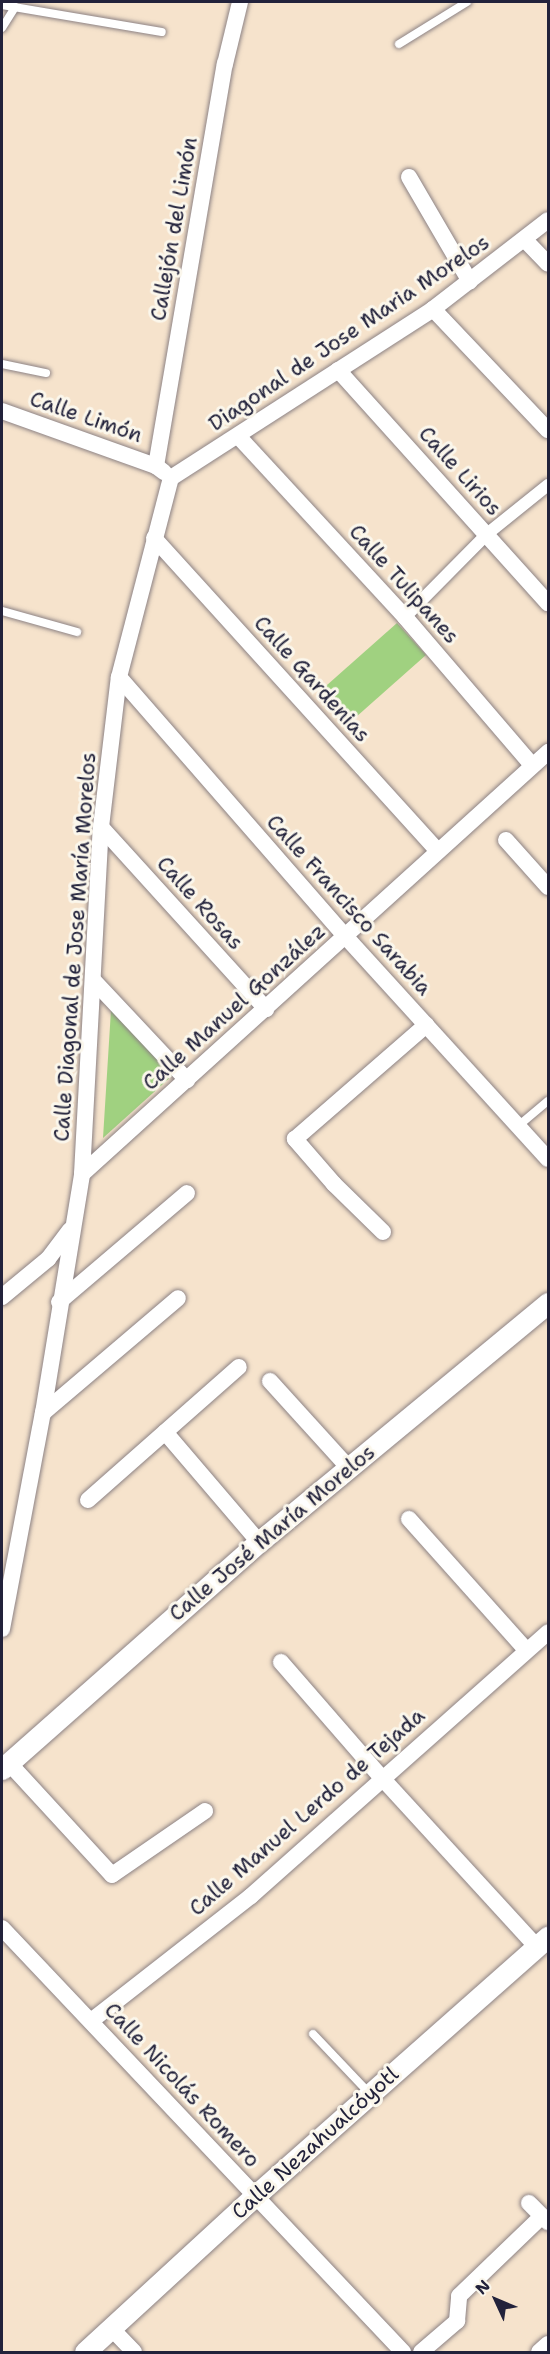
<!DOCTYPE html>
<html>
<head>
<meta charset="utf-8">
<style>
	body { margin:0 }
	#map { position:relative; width:550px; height:2354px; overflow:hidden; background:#f6e3cc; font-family:"Shantell Sans",sans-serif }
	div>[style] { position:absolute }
	.green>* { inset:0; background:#a0d180 }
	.roads { filter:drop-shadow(0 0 2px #8c8284) drop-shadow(0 0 2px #8c8284) }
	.service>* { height:8px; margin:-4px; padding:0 4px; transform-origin:4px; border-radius:4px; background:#fff }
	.pedestrian>* { height:12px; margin:-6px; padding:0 6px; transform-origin:6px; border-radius:6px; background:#fff }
	.minor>* { height:16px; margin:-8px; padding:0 8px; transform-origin:8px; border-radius:8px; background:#fff }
	.tertiary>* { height:21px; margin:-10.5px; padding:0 10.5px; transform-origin:10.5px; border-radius:10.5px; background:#fff }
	span { translate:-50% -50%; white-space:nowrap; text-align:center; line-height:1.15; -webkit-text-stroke:6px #fbf7ec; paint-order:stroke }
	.street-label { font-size:21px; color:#22223b }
	.frame { position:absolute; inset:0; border:3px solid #22223b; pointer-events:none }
	.north { position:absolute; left:466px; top:2270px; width:60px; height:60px; -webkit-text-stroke:4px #fbf7ec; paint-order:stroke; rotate:314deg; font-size:16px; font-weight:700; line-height:24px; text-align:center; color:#22223b }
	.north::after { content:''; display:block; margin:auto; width:21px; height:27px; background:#22223b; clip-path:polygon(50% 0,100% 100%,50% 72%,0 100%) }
</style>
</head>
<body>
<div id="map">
	<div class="green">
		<div style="clip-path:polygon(397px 623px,426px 655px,347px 725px,318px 693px)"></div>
		<div style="clip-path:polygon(111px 1010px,173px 1075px,103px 1138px)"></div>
	</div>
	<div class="roads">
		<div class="service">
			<div style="left:2px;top:5px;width:162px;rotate:9.6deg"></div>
			<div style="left:2px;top:28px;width:25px;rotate:-58deg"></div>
			<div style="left:399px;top:44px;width:80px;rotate:-31.7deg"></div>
			<div style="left:2px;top:364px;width:45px;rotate:11.6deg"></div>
			<div style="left:2px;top:611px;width:78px;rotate:15.6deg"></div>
			<div style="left:518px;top:1126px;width:39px;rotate:-40deg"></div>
			<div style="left:313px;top:2034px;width:83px;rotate:46.5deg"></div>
		</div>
		<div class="pedestrian">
			<div style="left:405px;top:617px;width:117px;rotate:-45.3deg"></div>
			<div style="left:487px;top:534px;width:78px;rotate:-38.8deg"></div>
		</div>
		<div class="minor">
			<div style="left:409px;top:177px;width:121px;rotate:59.8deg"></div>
			<div style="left:525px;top:240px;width:33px;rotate:46deg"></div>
			<div style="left:433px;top:309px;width:167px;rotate:46.5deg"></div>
			<div style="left:338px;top:370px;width:314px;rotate:48deg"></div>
			<div style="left:2px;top:411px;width:164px;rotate:19.7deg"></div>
			<div style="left:156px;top:466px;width:10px;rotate:37deg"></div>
			<div style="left:238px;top:436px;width:246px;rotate:47.3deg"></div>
			<div style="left:405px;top:617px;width:195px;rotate:49.4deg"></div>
			<div style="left:156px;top:466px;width:408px;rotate:-80.3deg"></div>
			<div style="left:225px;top:64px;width:64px;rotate:-76.4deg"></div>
			<div style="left:171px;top:478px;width:312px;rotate:-32.8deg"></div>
			<div style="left:433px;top:309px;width:145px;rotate:-37.7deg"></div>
			<div style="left:154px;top:538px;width:421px;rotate:47.8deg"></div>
			<div style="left:119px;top:677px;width:345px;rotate:48.9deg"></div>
			<div style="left:346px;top:937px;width:300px;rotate:47.7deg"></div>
			<div style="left:101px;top:827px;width:246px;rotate:47.8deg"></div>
			<div style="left:506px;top:840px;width:63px;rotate:48.2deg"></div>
			<div style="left:94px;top:981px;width:136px;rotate:46.8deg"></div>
			<div style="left:82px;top:1174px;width:629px;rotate:-42.16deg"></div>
			<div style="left:383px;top:1232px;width:69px;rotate:-135.6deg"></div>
			<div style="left:334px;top:1184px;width:60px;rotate:-130.9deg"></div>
			<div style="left:295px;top:1139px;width:174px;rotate:-41deg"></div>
			<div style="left:2px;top:1297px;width:60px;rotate:-39.6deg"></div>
			<div style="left:48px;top:1259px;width:36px;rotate:-53deg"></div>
			<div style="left:59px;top:1302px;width:168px;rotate:-40.4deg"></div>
			<div style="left:270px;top:1381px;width:116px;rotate:47.8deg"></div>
			<div style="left:43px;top:1413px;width:177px;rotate:-40.4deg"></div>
			<div style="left:165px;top:1432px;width:145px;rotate:49.5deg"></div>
			<div style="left:88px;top:1500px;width:201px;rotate:-41.4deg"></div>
			<div style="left:409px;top:1519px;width:176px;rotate:48.2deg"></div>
			<div style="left:2px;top:1629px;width:220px;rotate:-79.3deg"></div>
			<div style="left:43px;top:1413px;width:242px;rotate:-80.7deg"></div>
			<div style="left:82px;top:1174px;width:348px;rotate:-86.9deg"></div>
			<div style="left:101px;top:827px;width:151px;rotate:-83.2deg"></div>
			<div style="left:119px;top:677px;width:206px;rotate:-75.4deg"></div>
			<div style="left:281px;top:1662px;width:154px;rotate:49deg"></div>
			<div style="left:382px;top:1778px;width:229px;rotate:47.5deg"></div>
			<div style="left:9px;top:1763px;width:152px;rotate:47.4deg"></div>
			<div style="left:112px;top:1875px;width:113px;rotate:-34.5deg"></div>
			<div style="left:2px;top:1928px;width:584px;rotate:46.6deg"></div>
			<div style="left:91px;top:2021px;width:203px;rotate:-38deg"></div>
			<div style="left:251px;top:1896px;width:397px;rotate:-41.6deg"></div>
			<div style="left:529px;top:2203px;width:27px;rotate:45deg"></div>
			<div style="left:111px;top:2328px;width:33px;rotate:46deg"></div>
			<div style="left:421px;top:2352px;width:48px;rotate:-40.7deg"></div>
			<div style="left:457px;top:2321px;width:25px;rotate:-85deg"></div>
			<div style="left:459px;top:2296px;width:115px;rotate:-43.9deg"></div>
			<div style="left:539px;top:2352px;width:12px;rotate:-42deg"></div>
		</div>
		<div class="tertiary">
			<div style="left:2px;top:1769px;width:343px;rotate:-41.5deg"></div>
			<div style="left:259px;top:1542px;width:375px;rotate:-39.6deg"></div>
			<div style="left:85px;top:2352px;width:232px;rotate:-42.6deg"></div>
			<div style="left:256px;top:2195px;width:390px;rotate:-41.5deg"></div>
		</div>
	</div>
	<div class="street-label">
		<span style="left:174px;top:229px;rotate:-80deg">Callejón del Limón</span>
		<span style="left:349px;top:333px;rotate:-34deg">Diagonal de Jose Maria Morelos</span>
		<span style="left:86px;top:417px;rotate:19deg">Calle Limón</span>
		<span style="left:460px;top:471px;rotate:48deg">Calle Lirios</span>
		<span style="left:404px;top:584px;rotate:48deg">Calle Tulipanes</span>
		<span style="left:312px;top:679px;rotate:48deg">Calle Gardenias</span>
		<span style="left:200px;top:903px;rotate:48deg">Calle Rosas</span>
		<span style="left:349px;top:905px;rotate:48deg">Calle Francisco Sarabia</span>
		<span style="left:75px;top:947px;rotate:-86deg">Calle Diagonal de Jose María Morelos</span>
		<span style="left:234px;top:1007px;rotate:-42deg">Calle Manuel González</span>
		<span style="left:272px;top:1533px;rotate:-40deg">Calle José María Morelos</span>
		<span style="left:307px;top:1812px;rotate:-41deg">Calle Manuel Lerdo de Tejada</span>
		<span style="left:182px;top:2085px;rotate:47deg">Calle Nicolás Romero</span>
		<span style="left:315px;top:2143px;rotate:-42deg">Calle Nezahualcóyotl</span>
	</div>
	<div class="frame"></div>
	<div class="north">N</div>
</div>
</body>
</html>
